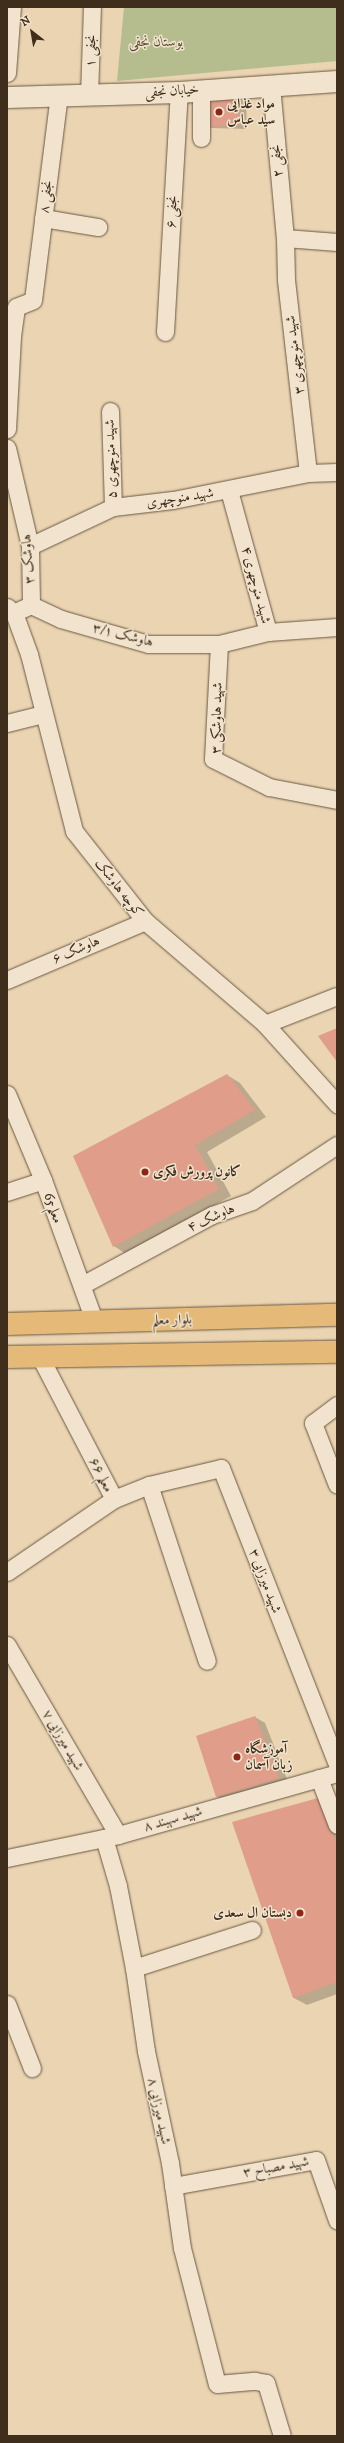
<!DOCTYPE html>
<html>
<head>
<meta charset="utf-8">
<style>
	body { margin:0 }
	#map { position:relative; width:344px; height:2443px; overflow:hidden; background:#ead4b2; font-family:"IM FELL DW Pica",Amiri,serif }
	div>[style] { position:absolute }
	.green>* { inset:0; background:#b5bd8e }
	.shadow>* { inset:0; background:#0003 }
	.building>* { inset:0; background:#df9d8a }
	.roads { filter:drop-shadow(0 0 1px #6a5841) drop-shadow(0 0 1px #6a5841) }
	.minor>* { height:17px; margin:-8.5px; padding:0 8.5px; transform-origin:8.5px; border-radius:8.5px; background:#f1e3cd }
	.tertiary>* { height:21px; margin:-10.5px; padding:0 10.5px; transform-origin:10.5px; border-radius:10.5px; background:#f1e3cd }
	.primary>* { height:22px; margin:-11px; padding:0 11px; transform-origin:11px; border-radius:11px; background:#e5ba79 }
	.dots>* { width:11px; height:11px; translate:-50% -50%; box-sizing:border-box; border:2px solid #f1e3cd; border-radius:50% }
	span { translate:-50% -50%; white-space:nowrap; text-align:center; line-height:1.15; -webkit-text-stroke:3px #f1e3cd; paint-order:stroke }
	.park-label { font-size:14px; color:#574b32; font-style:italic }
	.street-label { font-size:14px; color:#3f2e1b }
	.poi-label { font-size:14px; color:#3f2e1b; font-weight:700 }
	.left { translate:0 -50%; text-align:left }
	.right { translate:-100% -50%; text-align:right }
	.frame { position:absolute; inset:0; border:8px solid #3f2e1b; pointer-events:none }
	.north { position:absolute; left:12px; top:12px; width:40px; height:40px; -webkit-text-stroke:3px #f1e3cd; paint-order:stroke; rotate:329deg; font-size:11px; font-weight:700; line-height:16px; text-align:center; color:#3f2e1b }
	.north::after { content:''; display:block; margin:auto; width:14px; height:18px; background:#3f2e1b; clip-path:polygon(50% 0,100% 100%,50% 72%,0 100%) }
</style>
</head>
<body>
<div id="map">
	<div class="green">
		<div style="clip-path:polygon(124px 7px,337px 7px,337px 61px,117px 81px)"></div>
	</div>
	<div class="shadow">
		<div style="clip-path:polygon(238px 98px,246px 103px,247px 129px,211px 128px,207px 126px)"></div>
		<div style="clip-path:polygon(227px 1075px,240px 1083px,266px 1117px,207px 1152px,231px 1196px,126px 1254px,114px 1246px)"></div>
		<div style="clip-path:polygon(255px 1717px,265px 1723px,289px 1784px,227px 1803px,216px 1796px)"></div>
		<div style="clip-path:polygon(233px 1822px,337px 1822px,337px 1994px,307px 2005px,294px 1998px)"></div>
	</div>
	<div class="building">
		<div style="clip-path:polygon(205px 97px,238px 97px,240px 125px,206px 127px)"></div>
		<div style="clip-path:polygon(337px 1028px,337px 1062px,318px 1036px)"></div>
		<div style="clip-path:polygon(227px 1074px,255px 1110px,195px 1145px,219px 1189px,113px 1247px,73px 1156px)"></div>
		<div style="clip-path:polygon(255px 1716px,279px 1778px,216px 1797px,196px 1736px)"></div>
		<div style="clip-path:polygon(318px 1798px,337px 1844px,337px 1982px,293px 1998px,232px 1822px)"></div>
	</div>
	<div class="roads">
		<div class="minor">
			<div style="left:7px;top:73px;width:66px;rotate:-85.7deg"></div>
			<div style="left:271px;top:85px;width:154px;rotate:84.8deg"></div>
			<div style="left:285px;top:238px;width:42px;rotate:88.6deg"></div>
			<div style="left:286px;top:280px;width:194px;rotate:83.5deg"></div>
			<div style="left:201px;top:90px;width:48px;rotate:90deg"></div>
			<div style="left:89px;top:96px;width:89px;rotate:-88.1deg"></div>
			<div style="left:43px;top:218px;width:56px;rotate:9.3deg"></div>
			<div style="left:285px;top:238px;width:52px;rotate:4.4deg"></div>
			<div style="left:165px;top:332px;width:240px;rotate:-86.7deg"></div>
			<div style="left:110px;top:411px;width:96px;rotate:88.2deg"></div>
			<div style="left:7px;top:429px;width:93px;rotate:-86.9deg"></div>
			<div style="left:12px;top:336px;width:29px;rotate:-82deg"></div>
			<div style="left:16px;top:307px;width:18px;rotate:-22deg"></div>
			<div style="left:33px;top:300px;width:207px;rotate:-82.8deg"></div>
			<div style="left:7px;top:448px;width:101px;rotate:76.8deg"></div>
			<div style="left:30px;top:546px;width:59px;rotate:89deg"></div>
			<div style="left:31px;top:605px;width:12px;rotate:156deg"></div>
			<div style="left:30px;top:546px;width:92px;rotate:-25.2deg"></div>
			<div style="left:113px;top:507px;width:60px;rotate:-6.7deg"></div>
			<div style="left:173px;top:500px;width:138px;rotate:-11.3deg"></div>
			<div style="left:308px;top:473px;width:29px;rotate:-2deg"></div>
			<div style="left:31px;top:605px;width:33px;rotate:25deg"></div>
			<div style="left:61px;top:619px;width:91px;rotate:16deg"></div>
			<div style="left:148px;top:644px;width:71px"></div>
			<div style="left:219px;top:644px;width:50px;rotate:-13.8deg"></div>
			<div style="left:268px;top:632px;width:147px;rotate:-105.4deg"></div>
			<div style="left:7px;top:607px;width:9px;rotate:41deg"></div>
			<div style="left:14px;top:613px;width:44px;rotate:69.9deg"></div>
			<div style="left:29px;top:654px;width:183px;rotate:75.7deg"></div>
			<div style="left:74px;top:831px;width:115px;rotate:51.7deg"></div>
			<div style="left:145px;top:921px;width:158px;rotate:40.6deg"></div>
			<div style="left:265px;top:1024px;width:108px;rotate:48deg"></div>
			<div style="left:268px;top:632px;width:69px;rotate:-4.1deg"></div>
			<div style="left:219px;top:644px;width:115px;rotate:93deg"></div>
			<div style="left:213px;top:759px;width:63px;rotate:26.6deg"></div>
			<div style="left:269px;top:787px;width:69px;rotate:10.8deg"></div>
			<div style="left:7px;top:723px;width:37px;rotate:-14deg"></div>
			<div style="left:7px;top:980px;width:150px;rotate:-23.1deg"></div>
			<div style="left:265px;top:1024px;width:77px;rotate:-21.3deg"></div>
			<div style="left:7px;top:1094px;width:93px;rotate:67.3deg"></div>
			<div style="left:43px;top:1180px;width:152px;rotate:70deg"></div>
			<div style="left:7px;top:1192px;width:38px;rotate:-18deg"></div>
			<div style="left:82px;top:1285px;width:148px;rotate:-28.3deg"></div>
			<div style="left:212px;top:1215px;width:42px;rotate:-19.3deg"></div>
			<div style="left:252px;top:1201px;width:102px;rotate:-33.4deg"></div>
			<div style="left:337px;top:1405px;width:30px;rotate:143deg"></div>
			<div style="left:313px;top:1423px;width:66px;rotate:68.8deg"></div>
			<div style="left:149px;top:1485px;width:74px;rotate:-13.3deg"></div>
			<div style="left:221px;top:1468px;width:318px;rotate:68.6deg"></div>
			<div style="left:114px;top:1499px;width:38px;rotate:-22deg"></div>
			<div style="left:149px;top:1485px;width:185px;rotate:71.8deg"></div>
			<div style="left:7px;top:1572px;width:130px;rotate:-34.3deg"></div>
			<div style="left:114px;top:1499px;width:160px;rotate:-117.5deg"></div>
			<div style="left:7px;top:1645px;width:220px;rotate:59.7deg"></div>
			<div style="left:319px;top:1778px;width:50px;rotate:69deg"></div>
			<div style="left:104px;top:1838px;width:50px;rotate:73.7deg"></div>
			<div style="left:118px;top:1886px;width:84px;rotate:79deg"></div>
			<div style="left:134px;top:1968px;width:84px;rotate:81.8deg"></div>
			<div style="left:146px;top:2051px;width:115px;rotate:77.9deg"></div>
			<div style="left:170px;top:2163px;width:86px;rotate:82deg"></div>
			<div style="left:182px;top:2248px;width:140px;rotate:75.6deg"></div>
			<div style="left:217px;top:2384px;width:38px;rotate:-5deg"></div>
			<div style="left:255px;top:2381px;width:11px;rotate:10deg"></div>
			<div style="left:266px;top:2383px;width:55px;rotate:73.2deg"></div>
			<div style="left:7px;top:1858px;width:113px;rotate:-11.7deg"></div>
			<div style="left:118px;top:1835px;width:228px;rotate:-15.8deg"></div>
			<div style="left:134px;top:1968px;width:124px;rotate:-17.9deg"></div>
			<div style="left:7px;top:2004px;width:69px;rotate:68.7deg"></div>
			<div style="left:173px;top:2186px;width:145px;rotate:-10.3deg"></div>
			<div style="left:316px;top:2160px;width:64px;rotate:70.7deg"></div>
		</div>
		<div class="tertiary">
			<div style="left:7px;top:97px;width:172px;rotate:-1.7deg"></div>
			<div style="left:179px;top:92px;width:158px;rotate:-4deg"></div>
		</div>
		<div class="primary">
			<div style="left:7px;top:1324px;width:330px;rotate:-1.6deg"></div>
			<div style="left:7px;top:1357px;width:330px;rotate:-0.9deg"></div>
		</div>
	</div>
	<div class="dots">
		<div style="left:219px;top:112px;background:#8f2418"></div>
		<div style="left:145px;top:1172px;background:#8f2418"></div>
		<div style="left:237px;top:1757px;background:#8f2418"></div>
		<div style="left:300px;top:1913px;background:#8f2418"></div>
	</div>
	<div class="park-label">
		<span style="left:156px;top:42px">بوستان نجفی</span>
	</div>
	<div class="street-label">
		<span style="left:91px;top:51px;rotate:-88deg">نجفی ۱</span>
		<span style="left:172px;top:91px;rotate:-4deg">خیابان نجفی</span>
		<span style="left:277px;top:161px;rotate:-95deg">نجفی ۲</span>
		<span style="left:46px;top:197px;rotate:-83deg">نجفی ۸</span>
		<span style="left:172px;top:212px;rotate:-87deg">نجفی ۶</span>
		<span style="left:295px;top:355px;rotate:-97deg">شهید منوچهری ۳</span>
		<span style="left:111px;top:459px;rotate:-92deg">شهید منوچهری ۵</span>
		<span style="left:180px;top:498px;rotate:-9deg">شهید منوچهری</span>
		<span style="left:28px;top:559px;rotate:-94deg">هاوشک ۳</span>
		<span style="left:256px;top:585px;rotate:75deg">شهید منوچهری ۴</span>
		<span style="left:123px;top:635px;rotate:14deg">هاوشک ۳/۱</span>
		<span style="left:217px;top:718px;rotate:-89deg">شهید هاوشکی ۳</span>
		<span style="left:119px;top:888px;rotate:52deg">کوچه هاوشک</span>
		<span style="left:76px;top:950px;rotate:-23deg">هاوشک ۶</span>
		<span style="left:53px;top:1208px;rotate:70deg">معلم65</span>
		<span style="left:211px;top:1218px;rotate:-24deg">هاوشک ۴</span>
		<span style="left:172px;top:1320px;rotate:-2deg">بلوار معلم</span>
		<span style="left:101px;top:1475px;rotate:63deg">معلم ۶۶</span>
		<span style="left:265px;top:1581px;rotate:69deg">شهید میرزایی ۳</span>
		<span style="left:63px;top:1740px;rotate:60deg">شهید میرزایی ۷</span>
		<span style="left:173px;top:1819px;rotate:-16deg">شهید سهبند ۸</span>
		<span style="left:159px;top:2111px;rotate:78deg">شهید میرزایی ۸</span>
		<span style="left:276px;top:2167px;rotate:-10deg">شهید مصباح ۳</span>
	</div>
	<div class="poi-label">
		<span class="left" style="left:227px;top:112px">مواد غذایی<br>سید عباس</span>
		<span class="left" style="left:153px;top:1172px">کانون پرورش فکری</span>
		<span class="left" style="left:245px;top:1757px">آموزشگاه<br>زبان آسمان</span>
		<span class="right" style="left:292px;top:1913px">دبستان ال سعدی</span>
	</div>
	<div class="frame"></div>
	<div class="north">N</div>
</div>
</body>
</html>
